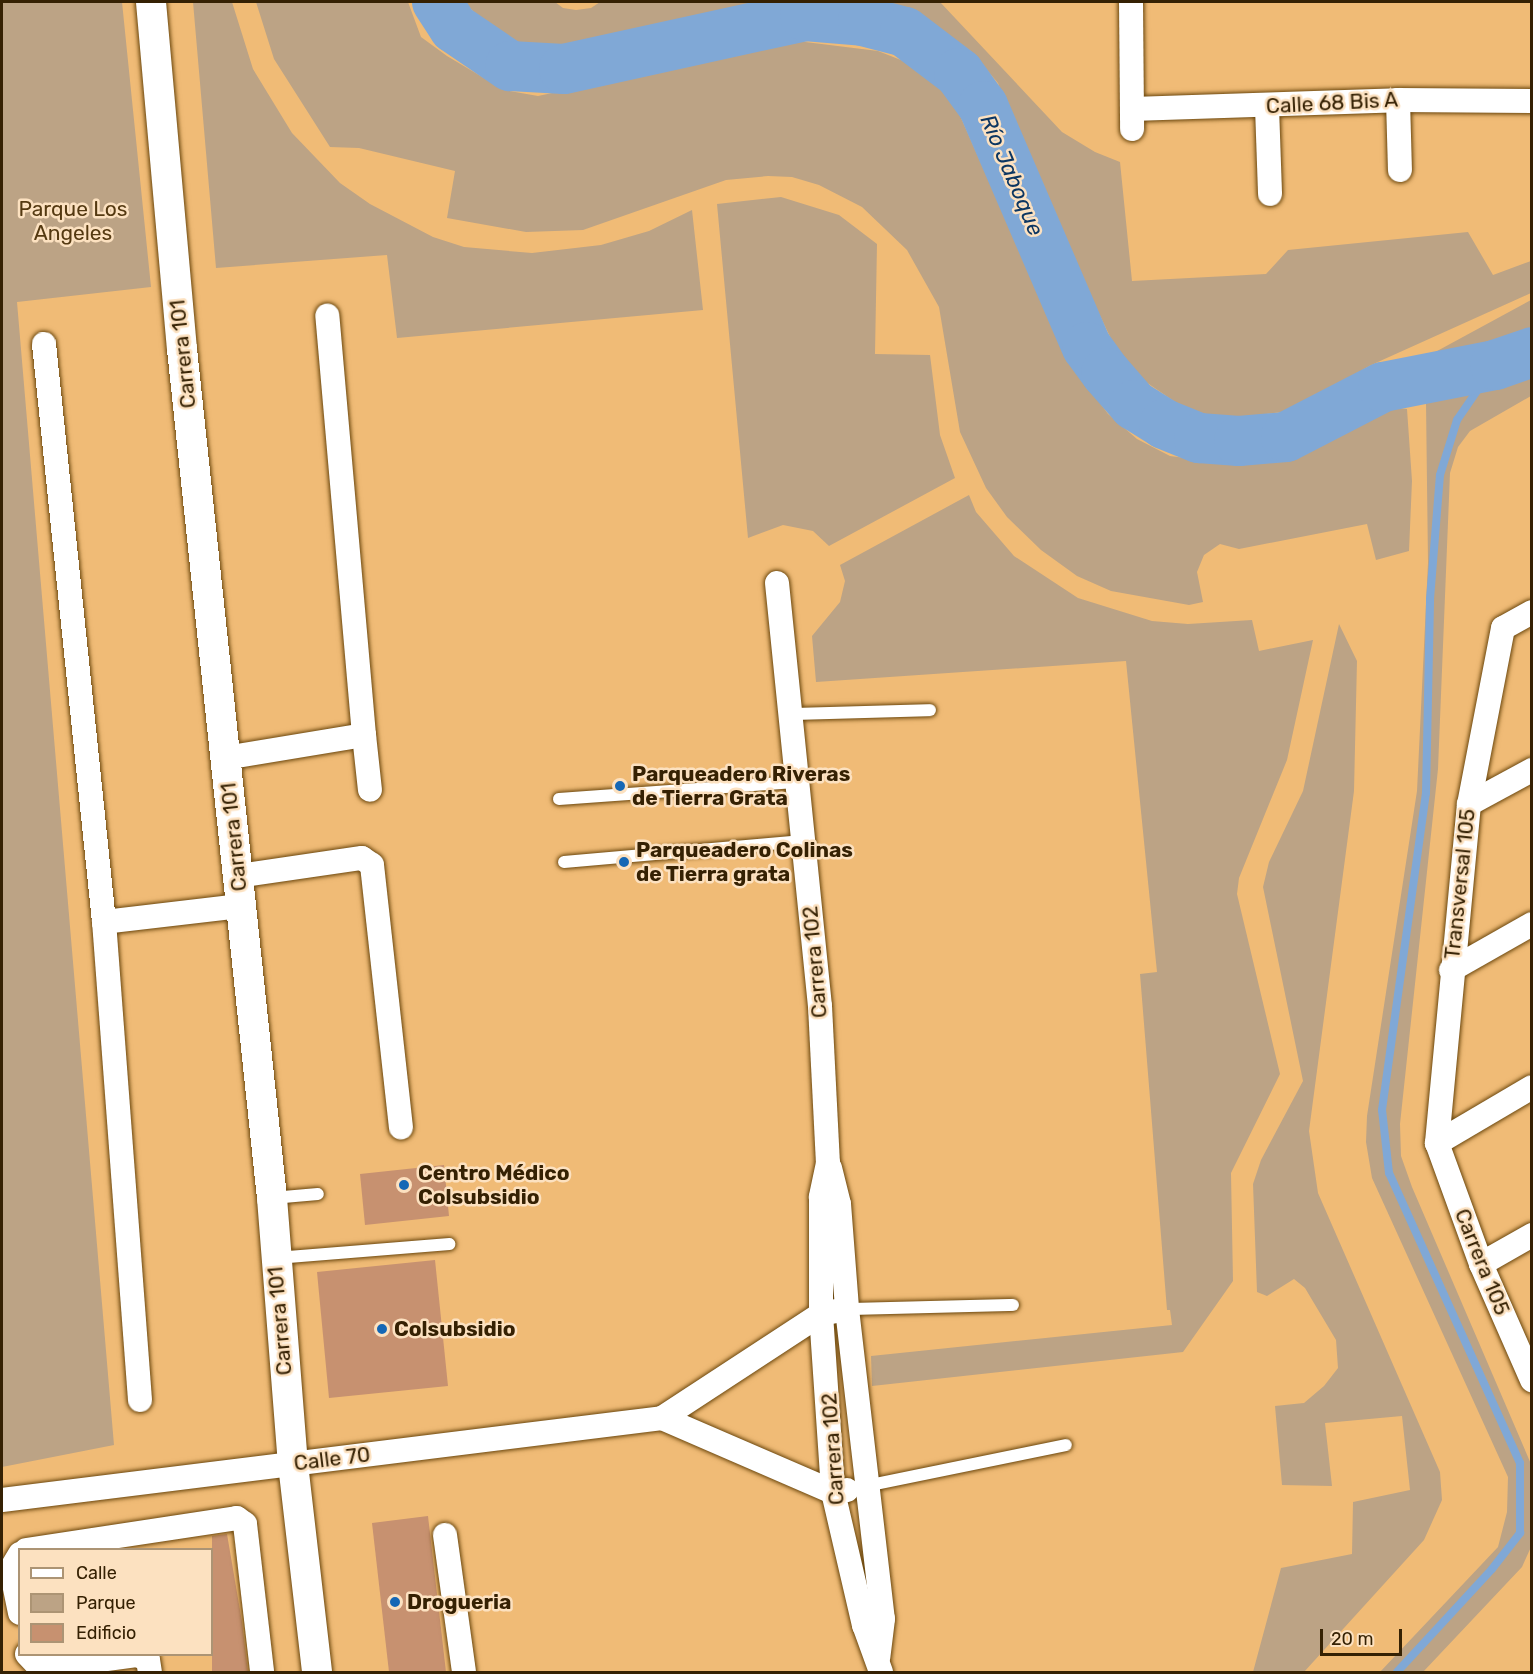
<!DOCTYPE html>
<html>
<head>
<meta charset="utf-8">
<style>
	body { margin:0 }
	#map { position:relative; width:1533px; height:1674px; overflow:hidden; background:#f0bb76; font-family:Rubik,sans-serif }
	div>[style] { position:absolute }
	.green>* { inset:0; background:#bca385 }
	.stream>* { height:8px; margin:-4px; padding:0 4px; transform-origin:4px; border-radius:4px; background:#80a8d6 }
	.river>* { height:50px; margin:-25px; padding:0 25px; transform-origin:25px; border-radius:25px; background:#80a8d6 }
	.building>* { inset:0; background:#c79170 }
	.roads { filter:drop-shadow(0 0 2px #6b470d) drop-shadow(0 0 2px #6b470d) }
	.service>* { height:12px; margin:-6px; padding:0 6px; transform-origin:6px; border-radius:6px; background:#fff }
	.minor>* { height:24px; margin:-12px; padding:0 12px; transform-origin:12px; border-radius:12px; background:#fff }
	.tertiary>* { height:30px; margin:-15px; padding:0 15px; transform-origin:15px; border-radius:15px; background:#fff }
	.dots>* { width:16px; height:16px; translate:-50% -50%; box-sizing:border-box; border:3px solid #fce1c0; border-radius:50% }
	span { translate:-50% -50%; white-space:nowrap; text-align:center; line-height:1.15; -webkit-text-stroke:5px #fce1c0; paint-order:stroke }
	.street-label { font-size:21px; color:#352103 }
	.park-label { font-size:21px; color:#543911 }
	.poi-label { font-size:21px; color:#352103; font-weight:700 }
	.left { translate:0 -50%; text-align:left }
	.water-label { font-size:22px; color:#0c3662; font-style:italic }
	.frame { position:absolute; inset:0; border:3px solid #352103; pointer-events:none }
	.legend { position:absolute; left:18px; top:1548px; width:195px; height:108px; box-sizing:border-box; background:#fce1c0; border:2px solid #ac9474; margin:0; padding:8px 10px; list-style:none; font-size:18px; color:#352103 }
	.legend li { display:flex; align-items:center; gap:12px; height:30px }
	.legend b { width:30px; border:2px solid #ac9474 }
	.scale { position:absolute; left:1320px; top:1629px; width:82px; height:27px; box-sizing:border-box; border:3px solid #352103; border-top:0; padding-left:8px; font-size:18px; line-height:21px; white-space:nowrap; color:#352103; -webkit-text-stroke:4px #fce1c0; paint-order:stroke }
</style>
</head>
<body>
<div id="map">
	<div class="green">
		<div style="clip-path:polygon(2px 2px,122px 2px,151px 287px,17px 302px,114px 1445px,2px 1467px)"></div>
		<div style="clip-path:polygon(193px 2px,232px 2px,253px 69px,292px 133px,340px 183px,370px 204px,433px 237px,464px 247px,532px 253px,601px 245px,649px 231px,692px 210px,703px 310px,397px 338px,387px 255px,216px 268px)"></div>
		<div style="clip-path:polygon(256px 2px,408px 2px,421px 37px,447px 56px,504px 90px,538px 96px,722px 57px,781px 39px,878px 51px,911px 64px,934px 81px,957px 109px,1067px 358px,1108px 414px,1137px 439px,1170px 456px,1239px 465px,1288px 456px,1350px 430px,1390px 407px,1407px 409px,1412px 481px,1409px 551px,1376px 560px,1367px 524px,1239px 549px,1220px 544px,1204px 555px,1197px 572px,1203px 602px,1189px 605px,1111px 591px,1077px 576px,1041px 550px,1007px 517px,986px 488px,960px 432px,939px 307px,907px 250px,862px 207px,819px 185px,792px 177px,768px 176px,726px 180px,583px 230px,526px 232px,447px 218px,455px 171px,359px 148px,330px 147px,274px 59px)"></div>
		<div style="clip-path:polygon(416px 2px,442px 2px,451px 23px,511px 63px,560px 68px,797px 13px,878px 13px,919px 27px,966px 61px,993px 94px,1111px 350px,1147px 392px,1188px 419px,1212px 426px,1260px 431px,1310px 420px,1531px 300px,1531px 396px,1470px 431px,1458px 447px,1450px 473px,1438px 769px,1400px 1124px,1401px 1156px,1412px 1187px,1531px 1464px,1531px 1547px,1522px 1567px,1423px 1672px,1380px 1672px,1498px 1547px,1507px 1512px,1508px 1477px,1372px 1178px,1366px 1142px,1367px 1116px,1417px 791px,1428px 563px,1426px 403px,1411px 394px,1392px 398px,1305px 439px,1252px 449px,1201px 445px,1151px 421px,1113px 384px,1087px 347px,975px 96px,945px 65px,891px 37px,796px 34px,536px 88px,494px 77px,438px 42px)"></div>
		<div style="clip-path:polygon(465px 2px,555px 2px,563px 8px,576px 10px,591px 8px,600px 2px,755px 2px,591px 43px,549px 48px,515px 42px,483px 22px)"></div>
		<div style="clip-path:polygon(859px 2px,940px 2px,1062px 132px,1095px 152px,1120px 162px,1132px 281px,1266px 274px,1288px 250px,1468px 232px,1493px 275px,1531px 261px,1531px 293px,1369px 366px,1297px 410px,1227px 419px,1187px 410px,1146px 382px,1117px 351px,1038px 187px,998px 83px,971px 51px,918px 18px)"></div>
		<div style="clip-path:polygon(781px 197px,839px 215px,877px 244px,875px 354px,930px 355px,940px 435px,955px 478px,829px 546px,813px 531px,783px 525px,748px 538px,717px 204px)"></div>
		<div style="clip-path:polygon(969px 495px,976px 512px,1014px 556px,1078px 598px,1152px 621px,1188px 624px,1252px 620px,1259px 651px,1313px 640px,1287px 760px,1239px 878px,1237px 894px,1280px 1074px,1231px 1173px,1233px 1281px,1183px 1352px,872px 1386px,871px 1356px,1172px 1325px,1170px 1310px,1167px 1310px,1140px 974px,1157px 972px,1126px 661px,816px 682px,812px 636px,840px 602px,845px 581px,840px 565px)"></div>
		<div style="clip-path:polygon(1339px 624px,1357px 661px,1354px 791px,1309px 1131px,1318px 1193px,1440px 1472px,1442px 1500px,1424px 1540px,1304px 1672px,1253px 1672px,1281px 1568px,1352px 1554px,1353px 1502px,1410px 1490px,1402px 1416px,1325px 1423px,1332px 1486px,1282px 1485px,1275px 1406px,1304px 1403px,1324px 1386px,1338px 1368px,1336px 1340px,1305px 1288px,1294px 1279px,1267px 1296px,1257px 1292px,1253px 1184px,1261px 1160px,1303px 1081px,1263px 887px,1269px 862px,1303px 791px)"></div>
	</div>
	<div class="stream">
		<div style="left:1397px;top:1672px;width:140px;rotate:-47.3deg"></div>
		<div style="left:1492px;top:1569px;width:46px;rotate:-52.1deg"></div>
		<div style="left:1520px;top:1533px;width:70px;rotate:-90deg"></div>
		<div style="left:1520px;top:1463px;width:318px;rotate:-114.3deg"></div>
		<div style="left:1389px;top:1173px;width:63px;rotate:-96.3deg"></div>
		<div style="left:1382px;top:1110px;width:320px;rotate:-82.1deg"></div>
		<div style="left:1426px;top:793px;width:194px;rotate:-88.8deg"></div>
		<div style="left:1430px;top:599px;width:124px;rotate:-85.4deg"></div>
		<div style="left:1440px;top:475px;width:58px;rotate:-72.8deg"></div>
		<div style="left:1457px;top:420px;width:67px;rotate:-55.4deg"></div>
	</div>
	<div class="river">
		<div style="left:437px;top:2px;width:31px;rotate:57deg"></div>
		<div style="left:454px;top:28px;width:68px;rotate:34.2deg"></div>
		<div style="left:510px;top:66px;width:54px;rotate:3.2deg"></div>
		<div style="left:564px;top:69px;width:247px;rotate:-12.4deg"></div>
		<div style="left:805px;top:16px;width:58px;rotate:4.9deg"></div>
		<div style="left:863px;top:21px;width:43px;rotate:14.7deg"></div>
		<div style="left:905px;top:32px;width:68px;rotate:37.2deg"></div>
		<div style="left:959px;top:73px;width:41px;rotate:54deg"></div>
		<div style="left:983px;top:106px;width:262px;rotate:66.7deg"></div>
		<div style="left:1087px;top:347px;width:32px;rotate:54deg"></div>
		<div style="left:1106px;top:373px;width:43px;rotate:48.8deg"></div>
		<div style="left:1134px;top:405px;width:36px;rotate:32deg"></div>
		<div style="left:1164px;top:424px;width:38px;rotate:22deg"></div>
		<div style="left:1199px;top:438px;width:40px;rotate:4.3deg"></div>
		<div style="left:1239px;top:441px;width:47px;rotate:-4.9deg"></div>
		<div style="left:1286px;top:437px;width:109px;rotate:-27.3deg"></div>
		<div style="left:1383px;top:387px;width:114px;rotate:-11.1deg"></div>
		<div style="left:1495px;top:365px;width:39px;rotate:-19deg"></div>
	</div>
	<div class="building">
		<div style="clip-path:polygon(444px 1165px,449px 1216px,365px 1225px,360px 1174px)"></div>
		<div style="clip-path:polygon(435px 1260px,448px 1386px,329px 1398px,317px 1272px)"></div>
		<div style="clip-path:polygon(428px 1516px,446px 1672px,389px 1672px,372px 1523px)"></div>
		<div style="clip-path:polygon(227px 1534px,242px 1622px,248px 1672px,212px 1672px,212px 1536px)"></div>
	</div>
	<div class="roads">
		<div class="service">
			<div style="left:791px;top:714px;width:139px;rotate:-1.6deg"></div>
			<div style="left:559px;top:799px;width:240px;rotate:-4.1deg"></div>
			<div style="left:564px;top:862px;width:240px;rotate:-5deg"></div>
			<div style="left:272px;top:1198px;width:46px;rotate:-5deg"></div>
			<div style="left:276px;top:1258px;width:174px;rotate:-4.6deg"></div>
			<div style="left:847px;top:1309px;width:166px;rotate:-1.4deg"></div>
			<div style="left:866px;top:1486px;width:204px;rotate:-11.6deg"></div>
		</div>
		<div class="minor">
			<div style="left:1131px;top:2px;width:127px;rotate:89.5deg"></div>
			<div style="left:1398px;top:100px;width:70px;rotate:88.4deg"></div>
			<div style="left:1267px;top:107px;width:87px;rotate:88deg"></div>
			<div style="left:1132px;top:109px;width:266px;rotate:-1.9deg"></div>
			<div style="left:1398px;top:100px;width:134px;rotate:0.4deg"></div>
			<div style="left:44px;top:344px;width:581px;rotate:84.07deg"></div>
			<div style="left:777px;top:583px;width:425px;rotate:84.2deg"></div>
			<div style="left:820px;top:1006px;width:157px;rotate:87.1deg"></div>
			<div style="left:828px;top:1163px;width:35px;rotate:102deg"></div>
			<div style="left:821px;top:1197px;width:117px;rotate:90deg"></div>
			<div style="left:821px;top:1314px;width:178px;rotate:86.1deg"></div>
			<div style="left:833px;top:1492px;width:137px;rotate:76.9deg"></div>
			<div style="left:864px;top:1625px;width:50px;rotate:70.1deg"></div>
			<div style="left:1532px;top:612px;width:33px;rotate:151deg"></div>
			<div style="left:1503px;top:628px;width:179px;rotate:100.9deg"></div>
			<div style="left:1469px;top:804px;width:341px;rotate:95.4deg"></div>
			<div style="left:1437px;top:1143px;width:129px;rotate:70deg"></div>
			<div style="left:1481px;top:1264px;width:127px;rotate:66.3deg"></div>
			<div style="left:364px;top:735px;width:55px;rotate:83.8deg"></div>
			<div style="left:225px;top:758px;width:141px;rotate:-9.4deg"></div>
			<div style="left:364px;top:735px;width:421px;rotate:-95deg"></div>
			<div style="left:1469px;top:804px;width:72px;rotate:-28.4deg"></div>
			<div style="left:238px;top:876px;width:125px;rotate:-8.3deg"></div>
			<div style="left:362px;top:858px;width:12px;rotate:35deg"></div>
			<div style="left:372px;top:865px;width:264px;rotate:83.7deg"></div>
			<div style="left:1451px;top:970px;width:93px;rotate:-29.6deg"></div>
			<div style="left:1437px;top:1143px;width:110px;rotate:-30.5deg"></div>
			<div style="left:830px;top:1168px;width:37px;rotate:76deg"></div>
			<div style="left:839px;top:1204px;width:105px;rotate:85.6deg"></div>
			<div style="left:847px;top:1309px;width:312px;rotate:83.4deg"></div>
			<div style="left:883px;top:1619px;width:38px;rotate:97deg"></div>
			<div style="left:1481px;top:1264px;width:59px;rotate:-29.6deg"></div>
			<div style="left:140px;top:1400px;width:479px;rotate:-94.3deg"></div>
			<div style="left:104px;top:922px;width:138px;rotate:-6.7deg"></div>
			<div style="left:662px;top:1418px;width:186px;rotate:23.4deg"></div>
			<div style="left:833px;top:1492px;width:14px;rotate:-8deg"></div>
			<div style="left:2px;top:1500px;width:665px;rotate:-7.08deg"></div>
			<div style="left:662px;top:1418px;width:190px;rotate:-33.2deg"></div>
			<div style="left:821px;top:1314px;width:26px;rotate:-11deg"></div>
			<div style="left:445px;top:1535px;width:138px;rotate:82.1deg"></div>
			<div style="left:26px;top:1550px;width:213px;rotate:-8.6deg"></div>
			<div style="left:237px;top:1518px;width:10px;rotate:37deg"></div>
			<div style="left:245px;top:1524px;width:149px;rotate:83.4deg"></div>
			<div style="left:20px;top:1554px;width:17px;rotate:121deg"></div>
			<div style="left:11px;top:1569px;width:45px;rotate:78.4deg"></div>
			<div style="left:27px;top:1654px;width:19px;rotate:47deg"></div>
			<div style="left:40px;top:1668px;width:99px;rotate:-7.6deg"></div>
			<div style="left:138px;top:1655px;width:11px;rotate:27deg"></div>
			<div style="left:148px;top:1660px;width:12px;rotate:81deg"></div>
		</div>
		<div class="tertiary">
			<div style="left:151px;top:2px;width:348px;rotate:84.9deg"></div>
			<div style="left:182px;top:349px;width:854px;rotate:83.95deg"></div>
			<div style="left:272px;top:1198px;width:267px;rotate:85.5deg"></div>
			<div style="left:293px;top:1464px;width:209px;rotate:83.4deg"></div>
		</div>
	</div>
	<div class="dots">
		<div style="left:620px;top:786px;background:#1567b5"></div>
		<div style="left:624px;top:862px;background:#1567b5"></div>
		<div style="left:404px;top:1185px;background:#1567b5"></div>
		<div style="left:382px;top:1329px;background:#1567b5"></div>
		<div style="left:395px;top:1602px;background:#1567b5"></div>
	</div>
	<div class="street-label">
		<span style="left:1332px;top:103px;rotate:-3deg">Calle 68 Bis A</span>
		<span style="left:183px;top:354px;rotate:-96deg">Carrera 101</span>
		<span style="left:234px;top:837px;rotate:-96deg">Carrera 101</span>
		<span style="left:1460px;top:884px;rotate:-84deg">Transversal 105</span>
		<span style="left:815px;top:962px;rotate:-95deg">Carrera 102</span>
		<span style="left:1482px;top:1262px;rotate:68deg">Carrera 105</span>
		<span style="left:280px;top:1321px;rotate:-95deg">Carrera 101</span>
		<span style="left:833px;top:1449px;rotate:-94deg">Carrera 102</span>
		<span style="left:332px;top:1459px;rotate:-7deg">Calle 70</span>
	</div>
	<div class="park-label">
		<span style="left:73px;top:221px">Parque Los<br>Angeles</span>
	</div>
	<div class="poi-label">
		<span class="left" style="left:632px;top:786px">Parqueadero Riveras<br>de Tierra Grata</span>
		<span class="left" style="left:636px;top:862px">Parqueadero Colinas<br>de Tierra grata</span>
		<span class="left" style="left:418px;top:1185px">Centro Médico<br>Colsubsidio</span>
		<span class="left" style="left:394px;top:1329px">Colsubsidio</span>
		<span class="left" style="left:407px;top:1602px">Drogueria</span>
	</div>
	<div class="water-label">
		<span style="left:1012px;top:175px;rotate:67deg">Río Jaboque</span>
	</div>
	<div class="frame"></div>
	<ul class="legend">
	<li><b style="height:8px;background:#fff"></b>Calle</li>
	<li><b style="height:16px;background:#bca385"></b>Parque</li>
	<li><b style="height:16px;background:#c79170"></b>Edificio</li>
	</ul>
	<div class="scale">20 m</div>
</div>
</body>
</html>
